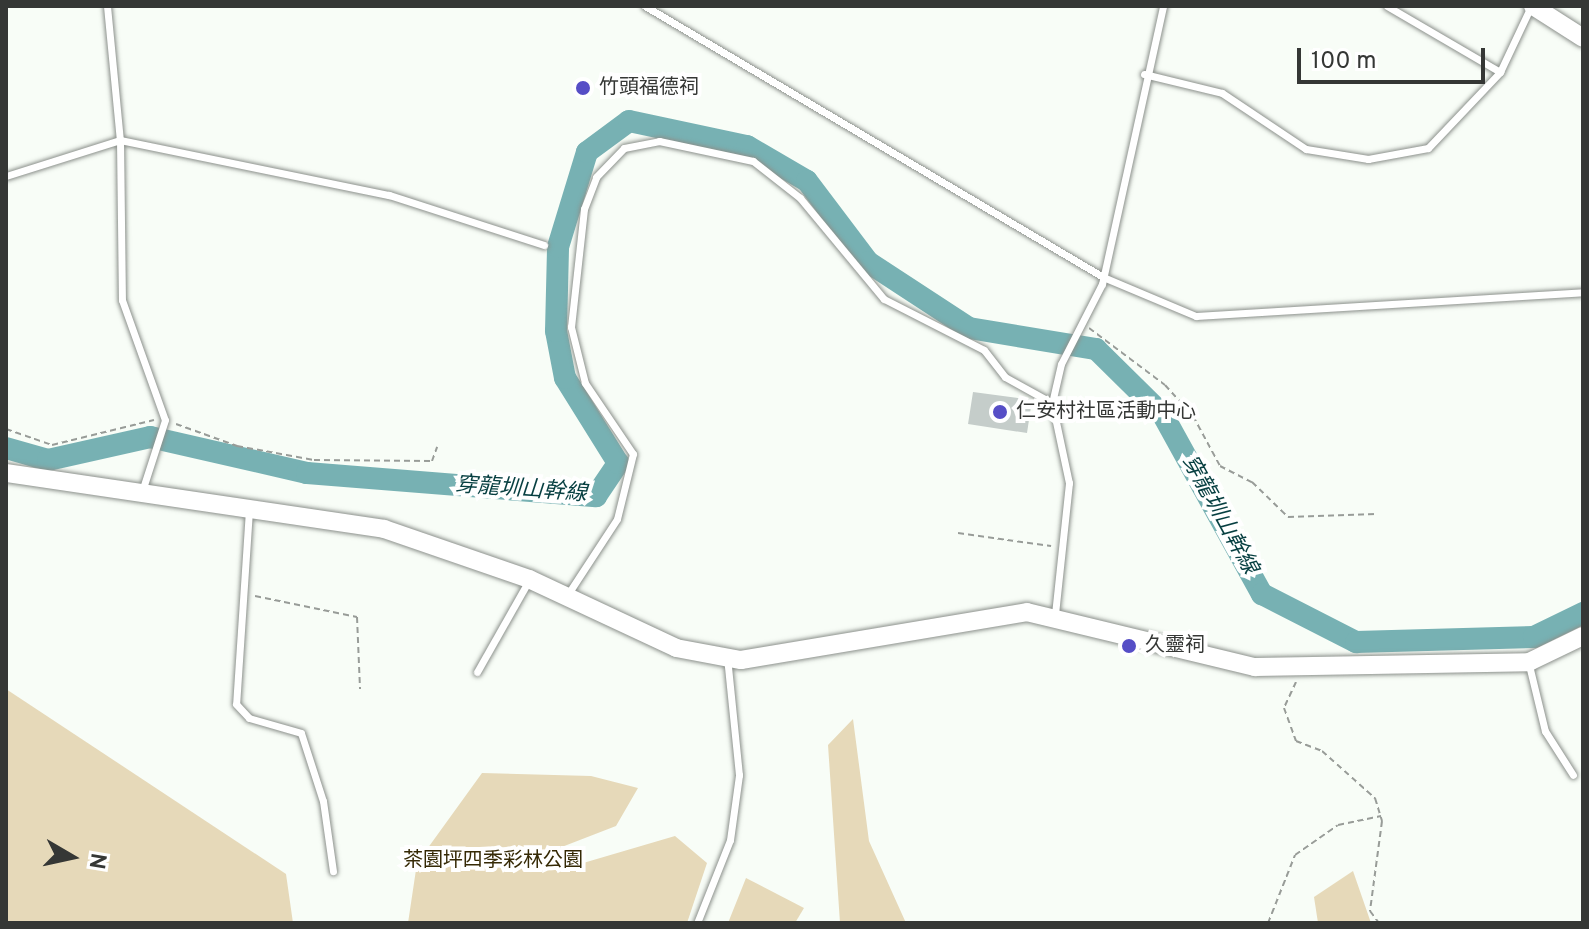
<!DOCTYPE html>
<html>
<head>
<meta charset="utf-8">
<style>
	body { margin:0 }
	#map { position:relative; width:1589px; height:929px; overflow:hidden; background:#f8fdf7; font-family:Overpass,"Noto Sans TC",sans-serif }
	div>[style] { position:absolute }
	.green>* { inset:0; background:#e6d9b9 }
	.river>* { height:22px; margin:-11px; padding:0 11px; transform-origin:11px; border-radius:11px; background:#77b1b3 }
	.building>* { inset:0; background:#c5cdca }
	.path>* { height:2px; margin-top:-1px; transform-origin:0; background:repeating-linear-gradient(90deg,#989c98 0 6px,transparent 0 10px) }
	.roads { filter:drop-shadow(0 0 2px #8c918c) drop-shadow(0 0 2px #8c918c) }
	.lane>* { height:7px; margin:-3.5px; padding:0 3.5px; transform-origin:3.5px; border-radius:3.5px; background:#fff }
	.secondary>* { height:18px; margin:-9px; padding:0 9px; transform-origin:9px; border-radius:9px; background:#fff }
	.dots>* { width:22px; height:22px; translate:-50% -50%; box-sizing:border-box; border:4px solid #fff; border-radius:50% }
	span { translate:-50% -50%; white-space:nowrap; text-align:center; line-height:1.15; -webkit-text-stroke:8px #fff; paint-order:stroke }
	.poi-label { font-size:20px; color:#353735 }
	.left { translate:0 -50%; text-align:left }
	.park-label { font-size:20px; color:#352905 }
	.water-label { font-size:22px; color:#073f41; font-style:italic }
	.frame { position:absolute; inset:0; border:8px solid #353735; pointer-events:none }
	.north { position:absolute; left:32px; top:817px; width:80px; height:80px; -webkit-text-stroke:6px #fff; paint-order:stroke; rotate:99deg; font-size:22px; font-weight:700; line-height:32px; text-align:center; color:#353735 }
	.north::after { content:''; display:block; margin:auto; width:28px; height:36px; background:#353735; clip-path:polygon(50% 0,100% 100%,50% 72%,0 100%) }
	.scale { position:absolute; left:1297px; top:48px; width:188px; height:36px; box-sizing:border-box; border:4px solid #353735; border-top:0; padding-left:10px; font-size:24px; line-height:28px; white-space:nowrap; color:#353735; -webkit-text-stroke:6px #fff; paint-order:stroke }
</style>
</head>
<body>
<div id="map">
	<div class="green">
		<div style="clip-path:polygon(6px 689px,286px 874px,293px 923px,6px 923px)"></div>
		<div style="clip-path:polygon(853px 719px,869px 841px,906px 923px,840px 923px,828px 745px)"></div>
		<div style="clip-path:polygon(482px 773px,591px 776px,638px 788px,616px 826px,554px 850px,556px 871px,675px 836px,707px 863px,687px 923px,408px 923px,417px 863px)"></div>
		<div style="clip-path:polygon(1353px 871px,1371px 923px,1318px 923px,1314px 897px)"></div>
		<div style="clip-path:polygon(746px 878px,804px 908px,795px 923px,728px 923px)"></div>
	</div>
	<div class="river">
		<div style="left:6px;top:448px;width:44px;rotate:15.9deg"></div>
		<div style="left:48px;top:460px;width:105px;rotate:-12.7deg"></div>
		<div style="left:150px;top:437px;width:161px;rotate:12.9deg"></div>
		<div style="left:307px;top:473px;width:290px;rotate:4.6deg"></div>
		<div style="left:596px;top:496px;width:40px;rotate:-56deg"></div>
		<div style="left:618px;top:463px;width:100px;rotate:-121.9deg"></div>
		<div style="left:565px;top:378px;width:48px;rotate:-100.8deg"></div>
		<div style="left:556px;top:331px;width:84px;rotate:-88.6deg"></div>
		<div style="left:558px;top:247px;width:99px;rotate:-73deg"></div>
		<div style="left:587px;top:152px;width:52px;rotate:-36.4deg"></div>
		<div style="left:629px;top:121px;width:121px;rotate:12deg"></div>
		<div style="left:747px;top:146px;width:69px;rotate:30.3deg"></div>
		<div style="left:807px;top:181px;width:101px;rotate:53deg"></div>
		<div style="left:868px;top:262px;width:121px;rotate:33.2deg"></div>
		<div style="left:969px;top:328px;width:129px;rotate:9.4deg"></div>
		<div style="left:1096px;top:349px;width:94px;rotate:44.6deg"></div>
		<div style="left:1163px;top:415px;width:205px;rotate:61.1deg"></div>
		<div style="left:1262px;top:594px;width:106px;rotate:27.1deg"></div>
		<div style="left:1356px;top:642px;width:178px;rotate:-1.6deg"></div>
		<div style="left:1534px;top:637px;width:55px;rotate:-26.1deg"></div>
	</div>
	<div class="building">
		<div style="clip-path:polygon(973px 392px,1032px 400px,1027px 433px,968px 424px)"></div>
	</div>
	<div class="path">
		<div style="left:1089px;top:328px;width:95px;rotate:36.9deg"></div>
		<div style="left:1165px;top:385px;width:42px;rotate:47.9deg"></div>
		<div style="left:1193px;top:416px;width:57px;rotate:61.6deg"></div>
		<div style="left:1220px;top:466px;width:36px;rotate:27deg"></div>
		<div style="left:1252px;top:482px;width:50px;rotate:44.2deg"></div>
		<div style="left:1288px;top:517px;width:88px;rotate:-2deg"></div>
		<div style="left:176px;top:424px;width:65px;rotate:19.8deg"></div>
		<div style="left:237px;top:446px;width:78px;rotate:10.3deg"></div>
		<div style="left:314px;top:460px;width:118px;rotate:0.5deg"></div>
		<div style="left:432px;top:461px;width:15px;rotate:-70deg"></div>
		<div style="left:6px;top:429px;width:49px;rotate:19.2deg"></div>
		<div style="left:52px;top:445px;width:105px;rotate:-13.8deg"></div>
		<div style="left:958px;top:533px;width:94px;rotate:8deg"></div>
		<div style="left:255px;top:596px;width:104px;rotate:11.6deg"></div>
		<div style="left:357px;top:617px;width:72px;rotate:87.6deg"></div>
		<div style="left:1296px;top:682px;width:29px;rotate:115deg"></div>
		<div style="left:1284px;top:708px;width:35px;rotate:70deg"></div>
		<div style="left:1296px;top:741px;width:28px;rotate:21deg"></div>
		<div style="left:1322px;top:751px;width:71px;rotate:41.6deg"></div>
		<div style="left:1375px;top:798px;width:24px;rotate:73deg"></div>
		<div style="left:1382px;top:821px;width:91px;rotate:97.6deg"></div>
		<div style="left:1370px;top:911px;width:15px;rotate:53deg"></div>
		<div style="left:1268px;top:923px;width:73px;rotate:-68.3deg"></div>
		<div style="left:1295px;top:855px;width:52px;rotate:-34.9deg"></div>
		<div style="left:1338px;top:825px;width:44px;rotate:-11.8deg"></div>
	</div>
	<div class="roads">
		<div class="lane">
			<div style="left:107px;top:6px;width:135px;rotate:84.5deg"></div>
			<div style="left:120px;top:140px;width:160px;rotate:89.3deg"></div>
			<div style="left:122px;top:300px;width:127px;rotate:70.3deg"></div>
			<div style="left:165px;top:420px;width:75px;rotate:107.9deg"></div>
			<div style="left:645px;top:6px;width:532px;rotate:30.61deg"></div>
			<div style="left:1103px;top:277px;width:101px;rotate:22.8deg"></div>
			<div style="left:1196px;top:316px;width:388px;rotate:-3.5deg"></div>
			<div style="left:1387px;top:6px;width:131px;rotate:30.3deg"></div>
			<div style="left:1500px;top:72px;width:73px;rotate:-64.8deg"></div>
			<div style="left:1144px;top:74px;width:80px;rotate:13.7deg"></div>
			<div style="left:1222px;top:93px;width:101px;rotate:33.7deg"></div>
			<div style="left:1306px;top:149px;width:63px;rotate:9.2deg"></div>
			<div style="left:1368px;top:159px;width:61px;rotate:-10.4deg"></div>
			<div style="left:1428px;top:148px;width:105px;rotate:-46.5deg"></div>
			<div style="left:6px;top:176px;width:120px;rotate:-17.5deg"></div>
			<div style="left:120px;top:140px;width:275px;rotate:11.6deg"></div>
			<div style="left:389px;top:195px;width:163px;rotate:17.9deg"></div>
			<div style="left:249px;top:510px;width:194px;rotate:93.8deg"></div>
			<div style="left:236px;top:704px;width:19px;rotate:47deg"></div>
			<div style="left:249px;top:718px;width:54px;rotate:16.1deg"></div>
			<div style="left:301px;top:733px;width:71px;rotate:72.1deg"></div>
			<div style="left:323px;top:801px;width:71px;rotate:81.9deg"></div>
			<div style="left:566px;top:597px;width:93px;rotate:-56.8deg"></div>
			<div style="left:617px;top:519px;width:67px;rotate:-76.2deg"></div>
			<div style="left:633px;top:454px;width:86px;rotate:-124.1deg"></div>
			<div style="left:585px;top:383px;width:58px;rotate:-104deg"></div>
			<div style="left:571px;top:327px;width:119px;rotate:-83.7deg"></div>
			<div style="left:584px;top:209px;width:34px;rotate:-69deg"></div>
			<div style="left:596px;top:177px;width:40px;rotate:-46deg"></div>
			<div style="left:624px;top:148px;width:36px;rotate:-11deg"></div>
			<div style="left:659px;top:141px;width:96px;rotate:12deg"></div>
			<div style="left:753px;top:161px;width:60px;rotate:38.2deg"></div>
			<div style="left:800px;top:198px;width:131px;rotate:50.3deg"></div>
			<div style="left:884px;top:299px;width:112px;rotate:27deg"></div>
			<div style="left:984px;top:350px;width:34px;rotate:52deg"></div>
			<div style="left:1005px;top:377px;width:54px;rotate:29deg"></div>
			<div style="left:1055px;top:614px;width:132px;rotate:-83.9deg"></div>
			<div style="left:1069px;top:483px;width:82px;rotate:-102deg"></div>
			<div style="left:1052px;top:403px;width:40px;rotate:-77deg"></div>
			<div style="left:1061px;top:364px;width:90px;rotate:-62.9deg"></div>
			<div style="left:1102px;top:284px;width:285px;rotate:-77.6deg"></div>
			<div style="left:1529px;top:665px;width:68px;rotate:76.4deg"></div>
			<div style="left:1545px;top:731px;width:52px;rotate:57.5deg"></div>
			<div style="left:477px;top:672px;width:106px;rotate:-60.5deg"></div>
			<div style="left:697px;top:923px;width:89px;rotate:-68.3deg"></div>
			<div style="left:730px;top:840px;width:66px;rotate:-82.1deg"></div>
			<div style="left:739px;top:775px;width:119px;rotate:-95.8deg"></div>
		</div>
		<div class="secondary">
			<div style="left:1533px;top:6px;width:59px;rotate:32.6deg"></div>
			<div style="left:6px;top:473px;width:382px;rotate:8.4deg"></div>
			<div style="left:384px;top:529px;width:153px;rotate:19deg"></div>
			<div style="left:529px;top:579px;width:162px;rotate:25.1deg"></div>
			<div style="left:676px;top:648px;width:66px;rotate:10.5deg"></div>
			<div style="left:741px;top:660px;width:290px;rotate:-9.5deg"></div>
			<div style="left:1027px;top:612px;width:235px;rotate:13.6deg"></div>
			<div style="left:1255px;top:667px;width:274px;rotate:-1deg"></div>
			<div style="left:1529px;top:662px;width:60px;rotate:-25.7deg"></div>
		</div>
	</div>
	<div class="dots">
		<div style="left:583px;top:88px;background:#564ec6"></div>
		<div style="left:1000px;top:412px;background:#564ec6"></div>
		<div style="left:1129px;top:646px;background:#564ec6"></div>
	</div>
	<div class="poi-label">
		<span class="left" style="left:599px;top:88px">竹頭福德祠</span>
		<span class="left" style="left:1016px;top:412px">仁安村社區活動中心</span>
		<span class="left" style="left:1145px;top:646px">久靈祠</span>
	</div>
	<div class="park-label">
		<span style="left:493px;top:861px">茶園坪四季彩林公園</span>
	</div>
	<div class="water-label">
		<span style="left:521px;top:490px;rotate:4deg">穿龍圳山幹線</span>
		<span style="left:1219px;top:515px;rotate:61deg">穿龍圳山幹線</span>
	</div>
	<div class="frame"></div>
	<div class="north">N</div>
	<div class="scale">100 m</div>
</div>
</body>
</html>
